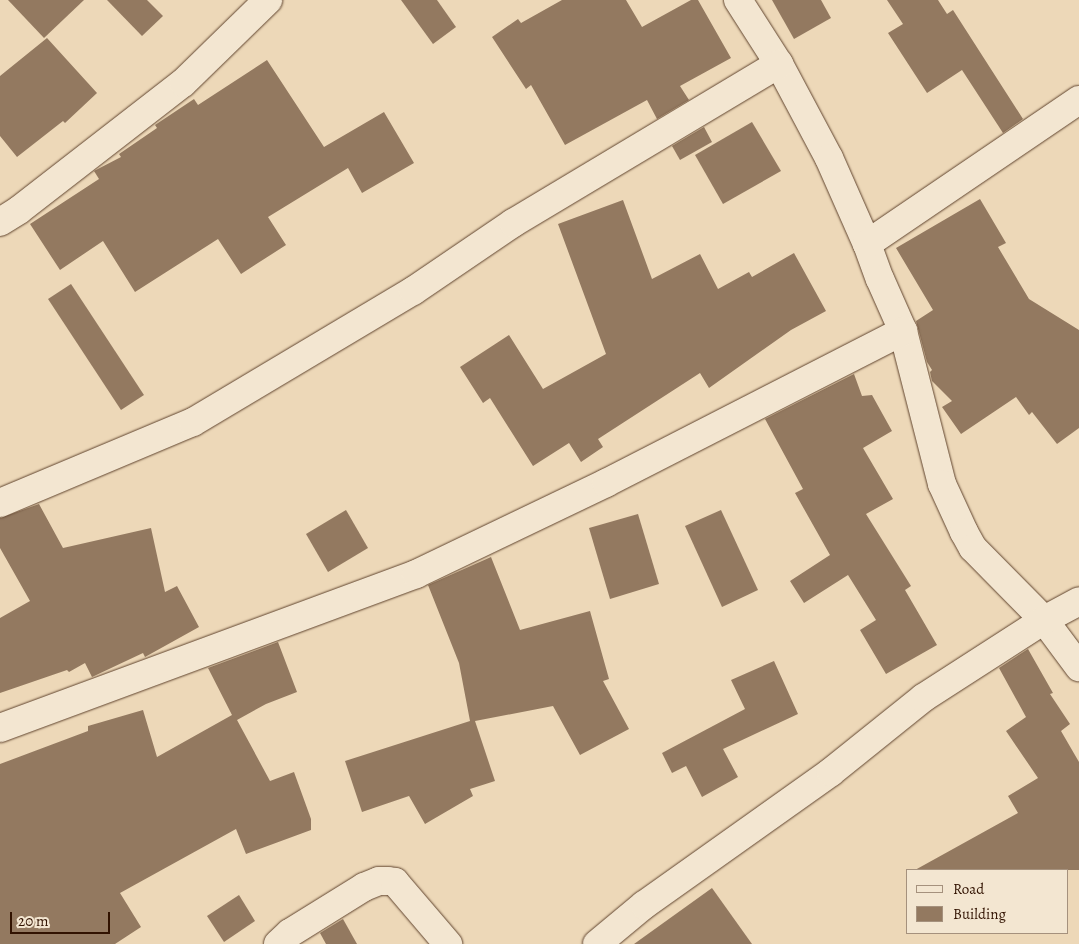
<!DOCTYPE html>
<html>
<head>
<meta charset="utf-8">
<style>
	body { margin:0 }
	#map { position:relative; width:1079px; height:944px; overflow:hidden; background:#edd8b8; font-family:Alegreya,serif }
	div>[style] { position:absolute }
	.building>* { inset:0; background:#937960 }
	.roads { filter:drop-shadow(0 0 1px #60442e) drop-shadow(0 0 1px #60442e) }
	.minor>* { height:28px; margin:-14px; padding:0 14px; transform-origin:14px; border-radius:14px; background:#f3e6d1 }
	span { translate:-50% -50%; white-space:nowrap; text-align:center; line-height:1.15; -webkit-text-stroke:4.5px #f3e6d1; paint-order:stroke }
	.legend { position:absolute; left:906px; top:869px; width:162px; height:65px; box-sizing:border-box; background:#f3e6d1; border:1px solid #a5917d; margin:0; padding:6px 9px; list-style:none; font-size:15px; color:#311200 }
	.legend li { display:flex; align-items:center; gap:10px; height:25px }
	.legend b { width:25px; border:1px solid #a5917d }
	.scale { position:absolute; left:10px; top:912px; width:100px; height:22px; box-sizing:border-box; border:2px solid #311200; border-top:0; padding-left:6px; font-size:15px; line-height:18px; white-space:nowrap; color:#311200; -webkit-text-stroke:4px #f3e6d1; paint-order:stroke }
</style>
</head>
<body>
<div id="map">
	<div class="building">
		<div style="clip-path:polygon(8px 0,84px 0,44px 38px)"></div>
		<div style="clip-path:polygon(107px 0,147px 0,163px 16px,142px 36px)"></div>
		<div style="clip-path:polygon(401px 0,437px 0,456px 27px,433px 44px)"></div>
		<div style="clip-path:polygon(562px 0,626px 0,642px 27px,691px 0,698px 0,731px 58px,680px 86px,689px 100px,657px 119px,647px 100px,565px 145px,531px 85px,526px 89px,492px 37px,518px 19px,521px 23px)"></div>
		<div style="clip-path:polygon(772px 0,821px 0,831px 18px,794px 39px)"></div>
		<div style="clip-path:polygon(887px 0,938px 0,947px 14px,953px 10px,1023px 119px,1003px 133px,962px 70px,927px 93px,888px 33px,903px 24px)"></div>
		<div style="clip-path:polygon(47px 38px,97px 93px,65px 123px,63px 121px,17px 157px,0 136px,0 76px)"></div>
		<div style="clip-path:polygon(267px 60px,324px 147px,384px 112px,414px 163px,362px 193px,348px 168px,268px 217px,286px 245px,241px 274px,218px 239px,135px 292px,103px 241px,60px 270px,30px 224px,99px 179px,94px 171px,121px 157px,119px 154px,157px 128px,155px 125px,194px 99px,198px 105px)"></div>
		<div style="clip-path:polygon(752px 122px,781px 171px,723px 204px,695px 155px)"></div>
		<div style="clip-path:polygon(704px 127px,712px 142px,680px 160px,672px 146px)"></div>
		<div style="clip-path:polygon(980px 199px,1006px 243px,998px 247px,1029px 299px,1079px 330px,1079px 428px,1057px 444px,1032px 412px,1029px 415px,1016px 397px,961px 434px,942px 407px,952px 401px,932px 381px,930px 372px,932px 370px,927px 362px,916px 321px,933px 310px,896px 248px)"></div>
		<div style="clip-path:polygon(623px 200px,652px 279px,700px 254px,718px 289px,749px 272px,752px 277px,794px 253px,826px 311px,791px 330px,709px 388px,700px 373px,598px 439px,603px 447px,581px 462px,569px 443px,533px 466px,490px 398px,483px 403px,460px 367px,509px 335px,543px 389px,606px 354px,558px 224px)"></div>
		<div style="clip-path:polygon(71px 284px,144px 395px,121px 410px,48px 299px)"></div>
		<div style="clip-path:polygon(854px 374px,862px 396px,872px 395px,892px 431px,863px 448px,893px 499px,866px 514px,911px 586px,905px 590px,937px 645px,886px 674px,860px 630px,876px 620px,848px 575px,804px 603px,790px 581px,830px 555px,795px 493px,803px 489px,765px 419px)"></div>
		<div style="clip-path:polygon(39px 504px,63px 548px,151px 528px,165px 592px,177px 586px,199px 627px,145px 657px,143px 653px,92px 677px,85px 663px,69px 672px,67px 670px,0 693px,0 618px,30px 601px,0 548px,0 518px)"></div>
		<div style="clip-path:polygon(346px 510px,368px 548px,328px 572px,306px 534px)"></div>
		<div style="clip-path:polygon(721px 510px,758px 590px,722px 607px,685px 526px)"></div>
		<div style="clip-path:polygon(638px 514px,659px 584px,610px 599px,589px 528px)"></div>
		<div style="clip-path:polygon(491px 557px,520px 630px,590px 611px,609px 679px,603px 681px,629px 729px,580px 755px,553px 706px,475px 721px,495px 781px,470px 789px,473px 796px,425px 824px,409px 796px,362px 812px,345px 761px,470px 721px,459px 663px,428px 585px)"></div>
		<div style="clip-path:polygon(278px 642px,297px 692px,266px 704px,237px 720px,270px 781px,294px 772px,311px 819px,311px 830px,246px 854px,236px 829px,120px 893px,141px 927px,115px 944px,0 944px,0 764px,88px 731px,88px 726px,143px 710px,157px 757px,232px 715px,208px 668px)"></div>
		<div style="clip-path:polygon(1028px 649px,1053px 693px,1050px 694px,1070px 724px,1061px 731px,1079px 762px,1079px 870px,915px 870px,1018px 813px,1008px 796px,1038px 778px,1006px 731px,1026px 717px,999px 668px)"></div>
		<div style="clip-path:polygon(774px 661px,798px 714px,723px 749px,738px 777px,702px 797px,686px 766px,672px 773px,662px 753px,745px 709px,731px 680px)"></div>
		<div style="clip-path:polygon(712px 888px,752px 944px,634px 944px)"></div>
		<div style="clip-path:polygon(239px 895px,255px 921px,224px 942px,207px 916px)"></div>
		<div style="clip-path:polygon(343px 919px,357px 944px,326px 944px,320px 933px)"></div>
	</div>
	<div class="roads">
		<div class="minor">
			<div style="left:738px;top:0;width:76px;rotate:57.4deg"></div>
			<div style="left:779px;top:64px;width:106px;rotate:62deg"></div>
			<div style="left:829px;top:158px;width:94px;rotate:66.2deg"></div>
			<div style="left:867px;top:244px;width:37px;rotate:70deg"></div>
			<div style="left:880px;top:279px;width:57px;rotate:66.1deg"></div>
			<div style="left:903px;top:331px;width:158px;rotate:75.7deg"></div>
			<div style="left:942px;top:484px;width:53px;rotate:65.4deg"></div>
			<div style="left:964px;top:532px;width:18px;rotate:61deg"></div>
			<div style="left:973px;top:548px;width:101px;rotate:45.4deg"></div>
			<div style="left:1044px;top:620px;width:59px;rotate:53.3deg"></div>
			<div style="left:0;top:222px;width:22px;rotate:-32deg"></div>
			<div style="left:19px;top:210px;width:207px;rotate:-37.8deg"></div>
			<div style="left:183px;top:83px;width:119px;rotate:-44.3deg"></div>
			<div style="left:867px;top:244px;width:256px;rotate:-34.2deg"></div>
			<div style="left:0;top:503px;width:209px;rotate:-22.8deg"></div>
			<div style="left:193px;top:422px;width:256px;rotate:-30.8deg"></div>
			<div style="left:413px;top:291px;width:121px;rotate:-34.2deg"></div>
			<div style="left:513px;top:223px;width:310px;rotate:-30.9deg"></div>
			<div style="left:0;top:728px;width:444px;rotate:-20.3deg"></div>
			<div style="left:416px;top:574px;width:211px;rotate:-25.6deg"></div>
			<div style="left:606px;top:483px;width:334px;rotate:-27.1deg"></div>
			<div style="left:278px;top:944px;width:16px;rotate:-43deg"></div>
			<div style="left:290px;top:933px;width:87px;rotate:-31.9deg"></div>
			<div style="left:364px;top:887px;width:16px;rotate:-22deg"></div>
			<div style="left:379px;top:881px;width:9px"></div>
			<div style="left:388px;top:881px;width:7px;rotate:8deg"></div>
			<div style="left:395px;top:882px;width:82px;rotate:49.5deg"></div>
			<div style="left:597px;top:944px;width:61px;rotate:-39.7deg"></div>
			<div style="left:644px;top:905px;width:229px;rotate:-35.4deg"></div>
			<div style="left:831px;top:772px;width:118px;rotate:-38.8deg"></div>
			<div style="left:923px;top:698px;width:144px;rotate:-32.8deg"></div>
			<div style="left:1044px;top:620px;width:40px;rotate:-28deg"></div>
		</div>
	</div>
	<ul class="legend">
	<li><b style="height:6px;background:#f3e6d1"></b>Road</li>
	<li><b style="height:14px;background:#937960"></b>Building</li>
	</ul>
	<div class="scale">20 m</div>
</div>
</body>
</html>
